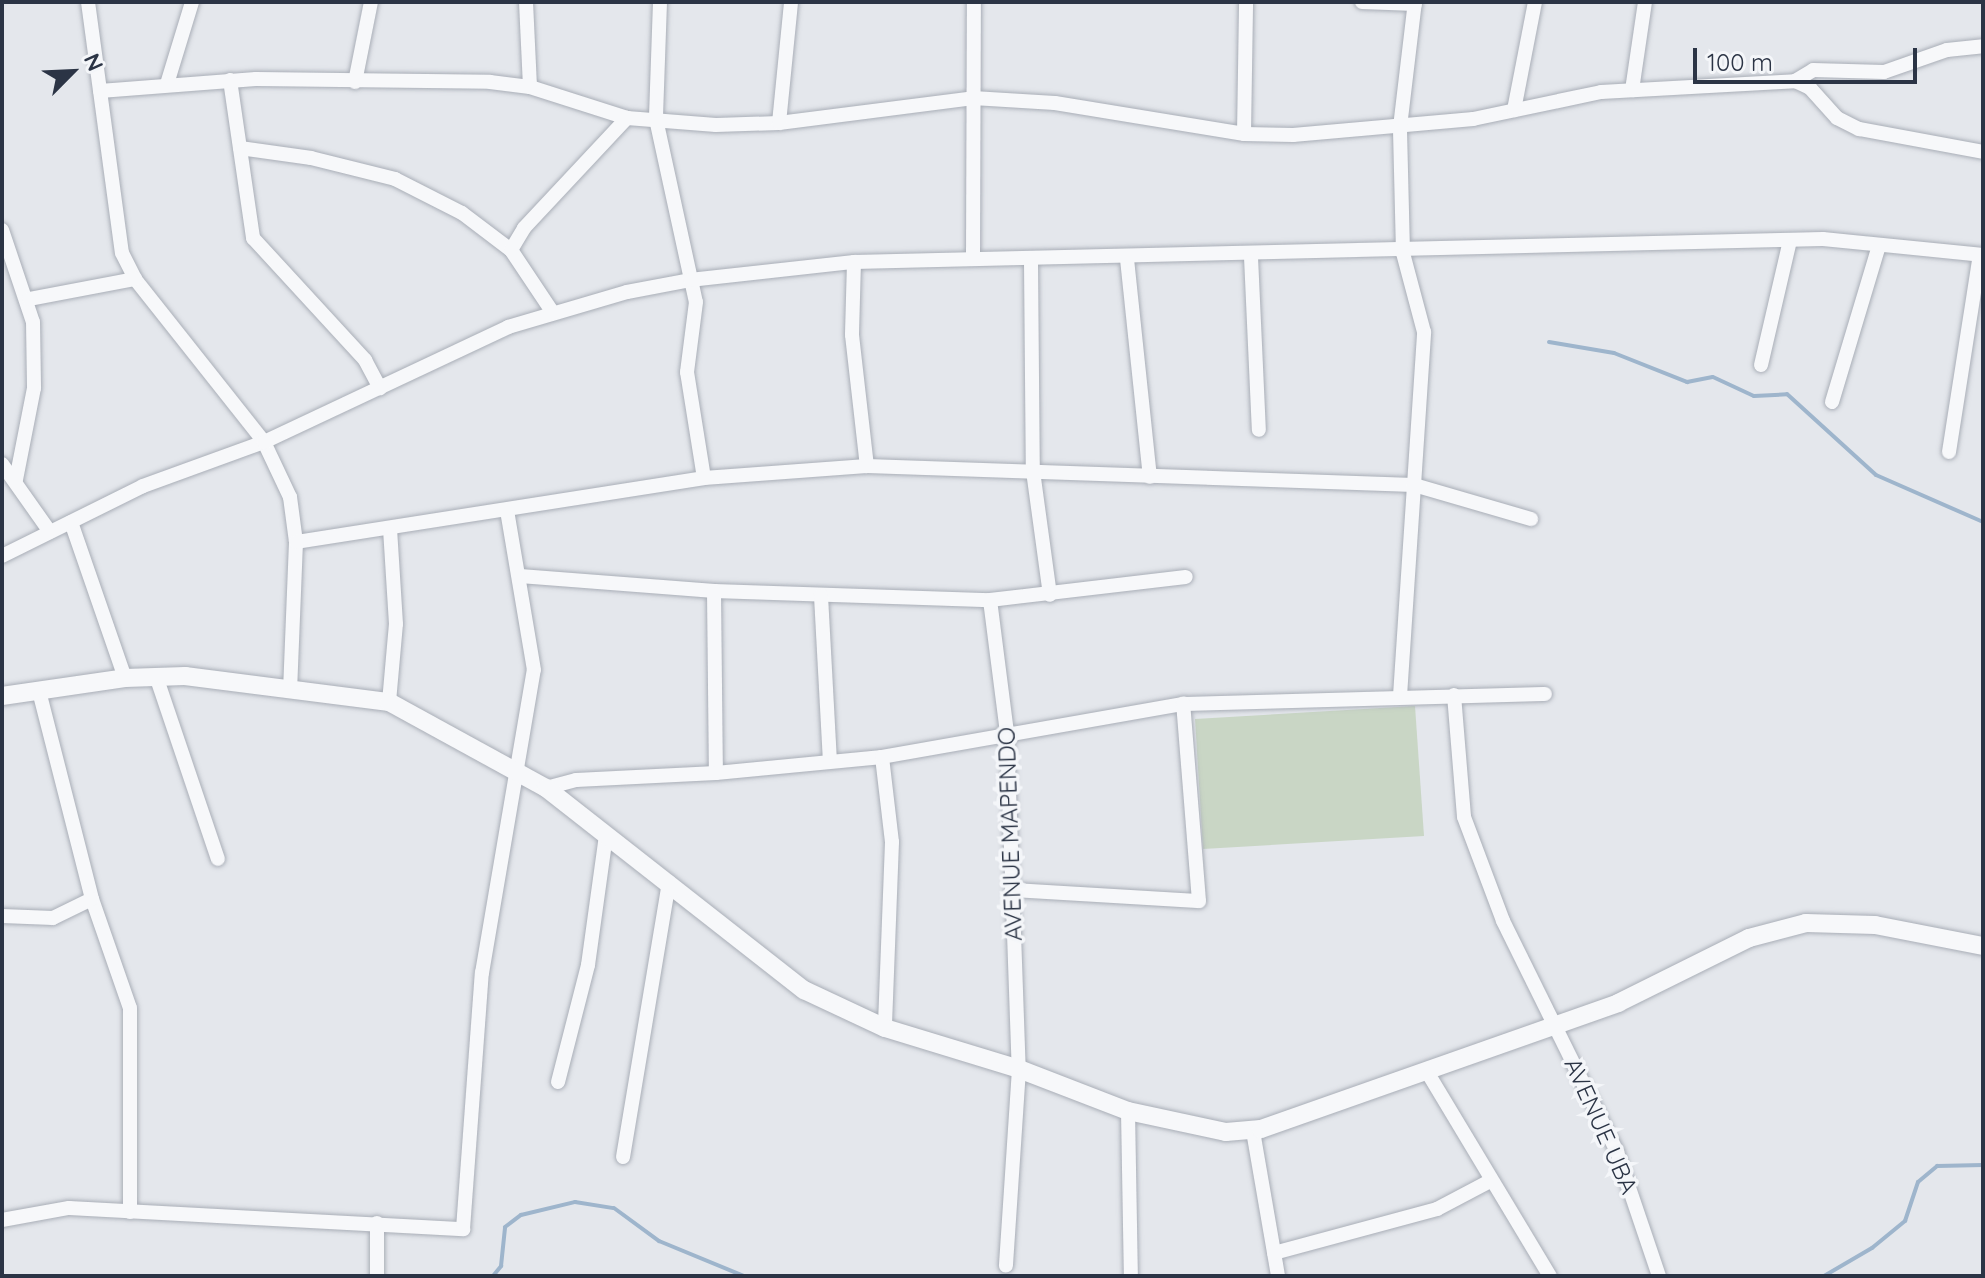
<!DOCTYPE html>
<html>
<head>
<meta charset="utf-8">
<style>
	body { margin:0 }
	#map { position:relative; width:1985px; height:1278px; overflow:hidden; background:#e4e7ec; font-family:Quicksand,sans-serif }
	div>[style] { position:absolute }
	.green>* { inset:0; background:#c9d6c5 }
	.stream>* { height:4px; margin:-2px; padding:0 2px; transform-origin:2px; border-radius:2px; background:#9eb5cc }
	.roads { filter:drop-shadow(0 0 2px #a9aeb7) drop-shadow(0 0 2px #a9aeb7) }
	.minor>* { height:14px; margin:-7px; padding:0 7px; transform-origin:7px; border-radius:7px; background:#f7f8fa }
	.tertiary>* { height:18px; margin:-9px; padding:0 9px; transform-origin:9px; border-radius:9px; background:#f7f8fa }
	span { translate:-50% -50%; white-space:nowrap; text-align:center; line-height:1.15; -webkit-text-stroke:7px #f4f6f9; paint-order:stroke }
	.street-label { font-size:24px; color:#2b3445 }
	.frame { position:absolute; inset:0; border:4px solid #2b3445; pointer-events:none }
	.north { position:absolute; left:32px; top:32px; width:80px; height:80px; -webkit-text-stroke:6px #f4f6f9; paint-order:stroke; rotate:66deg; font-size:22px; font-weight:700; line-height:32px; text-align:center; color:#2b3445 }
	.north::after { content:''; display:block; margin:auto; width:28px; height:36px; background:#2b3445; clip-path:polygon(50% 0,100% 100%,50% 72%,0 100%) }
	.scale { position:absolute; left:1693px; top:48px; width:224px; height:36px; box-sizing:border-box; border:4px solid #2b3445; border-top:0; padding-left:10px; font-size:24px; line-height:28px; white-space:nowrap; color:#2b3445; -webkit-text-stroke:6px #f4f6f9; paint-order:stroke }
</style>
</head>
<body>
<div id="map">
	<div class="green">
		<div style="clip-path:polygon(1415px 706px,1424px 836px,1203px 849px,1195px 719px)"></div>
	</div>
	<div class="stream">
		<div style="left:1549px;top:342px;width:66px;rotate:9.6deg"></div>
		<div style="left:1614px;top:353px;width:79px;rotate:21.7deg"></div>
		<div style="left:1687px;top:382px;width:26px;rotate:-11deg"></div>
		<div style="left:1713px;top:377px;width:45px;rotate:24.9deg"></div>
		<div style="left:1754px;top:396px;width:33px;rotate:-3deg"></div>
		<div style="left:1787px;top:394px;width:120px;rotate:42.3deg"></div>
		<div style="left:1876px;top:475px;width:117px;rotate:23.7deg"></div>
		<div style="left:493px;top:1276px;width:13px;rotate:-51deg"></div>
		<div style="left:501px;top:1266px;width:39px;rotate:-84deg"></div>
		<div style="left:505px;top:1227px;width:20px;rotate:-37deg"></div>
		<div style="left:521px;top:1215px;width:56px;rotate:-13.5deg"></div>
		<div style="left:575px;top:1202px;width:39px;rotate:9deg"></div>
		<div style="left:614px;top:1208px;width:56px;rotate:36.3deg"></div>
		<div style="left:659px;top:1241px;width:92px;rotate:22.4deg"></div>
		<div style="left:1824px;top:1276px;width:56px;rotate:-30.3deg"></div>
		<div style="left:1872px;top:1248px;width:43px;rotate:-39.3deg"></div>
		<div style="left:1905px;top:1221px;width:41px;rotate:-71.6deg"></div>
		<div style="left:1918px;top:1182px;width:25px;rotate:-40deg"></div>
		<div style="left:1937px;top:1166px;width:46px;rotate:-1.2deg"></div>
	</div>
	<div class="roads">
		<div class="minor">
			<div style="left:88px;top:2px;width:253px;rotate:82.3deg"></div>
			<div style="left:122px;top:253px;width:29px;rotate:63deg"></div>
			<div style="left:135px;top:279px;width:208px;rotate:51.6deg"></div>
			<div style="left:264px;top:442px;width:61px;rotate:64.7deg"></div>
			<div style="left:290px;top:497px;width:45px;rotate:82.4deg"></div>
			<div style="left:296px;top:542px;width:148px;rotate:92.3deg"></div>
			<div style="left:526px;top:2px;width:85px;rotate:87.3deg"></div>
			<div style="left:660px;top:2px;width:117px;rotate:92deg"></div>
			<div style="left:656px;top:119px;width:187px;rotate:77.7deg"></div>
			<div style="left:696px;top:302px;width:71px;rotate:97.3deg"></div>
			<div style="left:687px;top:372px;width:107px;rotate:80.9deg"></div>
			<div style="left:1362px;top:2px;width:53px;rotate:2.2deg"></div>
			<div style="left:230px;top:80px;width:160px;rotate:81.7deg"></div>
			<div style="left:253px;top:238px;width:166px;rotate:47.4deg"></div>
			<div style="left:365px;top:360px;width:32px;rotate:62deg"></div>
			<div style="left:1795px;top:81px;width:21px;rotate:-31deg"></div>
			<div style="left:1813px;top:70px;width:71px;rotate:1.6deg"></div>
			<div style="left:1884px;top:72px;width:67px;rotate:-19.2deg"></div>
			<div style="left:1947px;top:50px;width:36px;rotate:-6deg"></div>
			<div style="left:355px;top:82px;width:82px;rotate:-78.7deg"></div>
			<div style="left:167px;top:84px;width:86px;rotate:-73deg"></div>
			<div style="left:1632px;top:90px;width:89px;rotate:-81.6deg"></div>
			<div style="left:100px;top:91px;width:156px;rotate:-4.4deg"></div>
			<div style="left:256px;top:79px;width:234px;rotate:0.7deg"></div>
			<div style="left:490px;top:82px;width:40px;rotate:7.1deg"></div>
			<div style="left:530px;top:87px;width:102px;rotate:17.7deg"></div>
			<div style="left:627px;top:118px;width:89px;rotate:4.5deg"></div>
			<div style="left:716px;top:125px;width:63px;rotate:-1.8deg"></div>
			<div style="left:779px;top:123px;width:196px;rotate:-7.3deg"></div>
			<div style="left:973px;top:98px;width:82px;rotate:3.5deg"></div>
			<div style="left:1055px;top:103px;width:192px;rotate:9.3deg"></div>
			<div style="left:1244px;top:134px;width:49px;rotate:1.2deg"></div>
			<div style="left:1293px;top:135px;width:181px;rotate:-5.1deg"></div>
			<div style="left:1473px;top:119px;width:131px;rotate:-11.9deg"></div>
			<div style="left:1601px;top:92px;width:194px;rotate:-3.2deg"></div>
			<div style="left:1795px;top:81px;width:17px;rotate:25deg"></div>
			<div style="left:1810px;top:88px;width:40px;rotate:48deg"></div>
			<div style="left:1837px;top:118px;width:25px;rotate:27deg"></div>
			<div style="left:1859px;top:129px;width:126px;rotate:10.5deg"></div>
			<div style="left:1514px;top:110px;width:110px;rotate:-79deg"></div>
			<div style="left:779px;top:123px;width:122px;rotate:-84.3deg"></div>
			<div style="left:1244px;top:134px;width:132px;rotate:-89.1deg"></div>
			<div style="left:240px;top:148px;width:72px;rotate:8deg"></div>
			<div style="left:311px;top:158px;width:87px;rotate:14deg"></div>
			<div style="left:395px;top:179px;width:75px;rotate:26.9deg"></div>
			<div style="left:462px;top:213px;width:61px;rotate:37.1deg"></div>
			<div style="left:511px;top:250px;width:76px;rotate:56.3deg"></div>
			<div style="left:2px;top:230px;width:97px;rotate:71.4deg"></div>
			<div style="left:33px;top:322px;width:66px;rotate:89.1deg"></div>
			<div style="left:34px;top:388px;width:94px;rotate:101.1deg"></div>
			<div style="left:511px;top:250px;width:26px;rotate:-59deg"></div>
			<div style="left:524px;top:228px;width:151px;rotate:-46.9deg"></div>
			<div style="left:1251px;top:257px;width:173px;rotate:87.4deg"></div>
			<div style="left:973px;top:259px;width:257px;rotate:-89.8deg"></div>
			<div style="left:1127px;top:259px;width:219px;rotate:84deg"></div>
			<div style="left:854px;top:262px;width:73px;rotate:91.6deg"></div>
			<div style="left:852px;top:335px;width:132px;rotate:83.5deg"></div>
			<div style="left:1031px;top:262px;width:209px;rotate:89.5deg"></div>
			<div style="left:1033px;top:471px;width:125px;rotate:82.2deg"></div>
			<div style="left:29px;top:299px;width:108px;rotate:-10.7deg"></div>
			<div style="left:1761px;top:365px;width:128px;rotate:-76.9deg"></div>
			<div style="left:1832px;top:402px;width:164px;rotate:-73.3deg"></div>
			<div style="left:1949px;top:452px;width:199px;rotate:-81.1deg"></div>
			<div style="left:2px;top:464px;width:83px;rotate:54.8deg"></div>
			<div style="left:71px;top:522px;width:165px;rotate:70.9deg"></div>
			<div style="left:296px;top:542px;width:413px;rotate:-8.9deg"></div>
			<div style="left:704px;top:478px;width:163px;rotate:-4.2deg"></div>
			<div style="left:867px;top:466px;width:547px;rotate:1.99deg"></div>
			<div style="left:1414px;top:485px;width:122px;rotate:16.2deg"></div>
			<div style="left:2px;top:556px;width:157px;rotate:-26.4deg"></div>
			<div style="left:143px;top:486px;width:129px;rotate:-20deg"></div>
			<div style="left:264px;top:442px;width:270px;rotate:-25.2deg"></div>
			<div style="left:508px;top:327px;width:124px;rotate:-16.4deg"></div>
			<div style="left:627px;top:292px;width:64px;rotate:-10.8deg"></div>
			<div style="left:690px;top:280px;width:165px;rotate:-6.3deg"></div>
			<div style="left:854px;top:262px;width:969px;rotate:-1.36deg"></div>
			<div style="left:1823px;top:239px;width:161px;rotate:5.7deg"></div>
			<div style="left:520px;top:576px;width:195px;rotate:4.4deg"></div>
			<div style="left:714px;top:591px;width:276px;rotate:1.9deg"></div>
			<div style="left:990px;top:600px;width:197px;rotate:-6.7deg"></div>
			<div style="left:714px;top:591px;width:182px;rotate:89.4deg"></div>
			<div style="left:821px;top:596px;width:165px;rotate:86.9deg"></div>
			<div style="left:990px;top:600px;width:134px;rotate:82.7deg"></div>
			<div style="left:1007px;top:733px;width:336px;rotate:88deg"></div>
			<div style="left:1019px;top:1069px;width:197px;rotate:93.8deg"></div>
			<div style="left:156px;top:676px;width:193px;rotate:71.3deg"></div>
			<div style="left:39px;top:691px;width:215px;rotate:75.7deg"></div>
			<div style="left:92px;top:899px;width:115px;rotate:70.8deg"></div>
			<div style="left:130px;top:1008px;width:204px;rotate:90deg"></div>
			<div style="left:1454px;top:695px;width:122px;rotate:85.3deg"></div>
			<div style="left:1464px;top:817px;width:111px;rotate:69.4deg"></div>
			<div style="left:1503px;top:921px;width:258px;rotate:63.7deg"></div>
			<div style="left:1617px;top:1152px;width:131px;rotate:71.3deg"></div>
			<div style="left:1400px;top:696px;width:365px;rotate:-86.2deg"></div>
			<div style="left:1424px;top:332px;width:82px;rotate:-104.9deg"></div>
			<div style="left:1403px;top:253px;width:126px;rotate:-91.4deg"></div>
			<div style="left:1400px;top:127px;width:126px;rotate:-83.2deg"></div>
			<div style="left:389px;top:702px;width:78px;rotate:-84.9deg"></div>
			<div style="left:396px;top:624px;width:96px;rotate:-93.6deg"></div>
			<div style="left:882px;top:757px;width:86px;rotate:83.3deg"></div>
			<div style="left:892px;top:842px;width:186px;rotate:92.2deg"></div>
			<div style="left:546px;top:788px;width:31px;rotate:-15deg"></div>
			<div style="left:576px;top:780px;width:140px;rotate:-2.9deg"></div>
			<div style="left:716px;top:773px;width:167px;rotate:-5.5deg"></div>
			<div style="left:882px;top:757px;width:306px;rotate:-10deg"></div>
			<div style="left:1183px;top:704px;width:362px;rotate:-1.6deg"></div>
			<div style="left:1012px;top:890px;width:187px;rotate:3.4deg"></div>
			<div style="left:1199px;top:901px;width:198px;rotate:-94.6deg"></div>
			<div style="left:2px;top:916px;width:51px;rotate:2.2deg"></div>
			<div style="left:53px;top:918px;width:43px;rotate:-26deg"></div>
			<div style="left:1426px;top:1070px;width:240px;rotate:59deg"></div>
			<div style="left:558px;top:1082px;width:121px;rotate:-75.6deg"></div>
			<div style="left:588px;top:965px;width:130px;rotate:-82.1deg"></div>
			<div style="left:1128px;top:1111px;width:165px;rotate:89deg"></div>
			<div style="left:1253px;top:1131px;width:147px;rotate:80.2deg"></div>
			<div style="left:623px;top:1157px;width:279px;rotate:-80.5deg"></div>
			<div style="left:2px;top:1220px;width:68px;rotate:-10.2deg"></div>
			<div style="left:69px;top:1208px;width:395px;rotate:3.1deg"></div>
			<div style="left:463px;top:1229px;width:257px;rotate:-85.8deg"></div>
			<div style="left:482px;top:973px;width:307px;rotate:-80.3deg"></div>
			<div style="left:534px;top:670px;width:162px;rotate:-99.6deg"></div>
			<div style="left:377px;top:1223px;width:53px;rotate:90deg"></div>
			<div style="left:1274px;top:1253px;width:169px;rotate:-15.1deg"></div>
			<div style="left:1437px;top:1209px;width:60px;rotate:-27.8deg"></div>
		</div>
		<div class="tertiary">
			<div style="left:2px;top:696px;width:124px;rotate:-8.3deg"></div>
			<div style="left:125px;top:678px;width:60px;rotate:-1.9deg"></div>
			<div style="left:185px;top:676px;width:206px;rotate:7.3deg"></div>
			<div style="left:389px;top:702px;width:179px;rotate:28.7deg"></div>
			<div style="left:546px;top:788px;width:328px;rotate:38.1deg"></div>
			<div style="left:804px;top:990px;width:89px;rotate:25.1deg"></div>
			<div style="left:885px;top:1028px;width:140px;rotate:17deg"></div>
			<div style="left:1019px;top:1069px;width:117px;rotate:21.1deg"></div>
			<div style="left:1128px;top:1111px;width:100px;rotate:12.1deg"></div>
			<div style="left:1226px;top:1132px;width:35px;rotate:-5deg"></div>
			<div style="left:1261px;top:1129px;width:379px;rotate:-19.4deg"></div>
			<div style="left:1618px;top:1003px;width:146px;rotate:-26.4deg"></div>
			<div style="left:1749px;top:938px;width:59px;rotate:-14.7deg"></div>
			<div style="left:1806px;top:923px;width:69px;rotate:1.7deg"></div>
			<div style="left:1875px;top:925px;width:110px;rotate:11deg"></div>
		</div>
	</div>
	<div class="street-label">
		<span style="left:1010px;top:834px;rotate:-92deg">AVENUE MAPENDO</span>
		<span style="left:1601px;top:1126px;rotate:66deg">AVENUE UBA</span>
	</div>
	<div class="frame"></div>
	<div class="north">N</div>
	<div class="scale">100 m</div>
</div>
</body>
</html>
